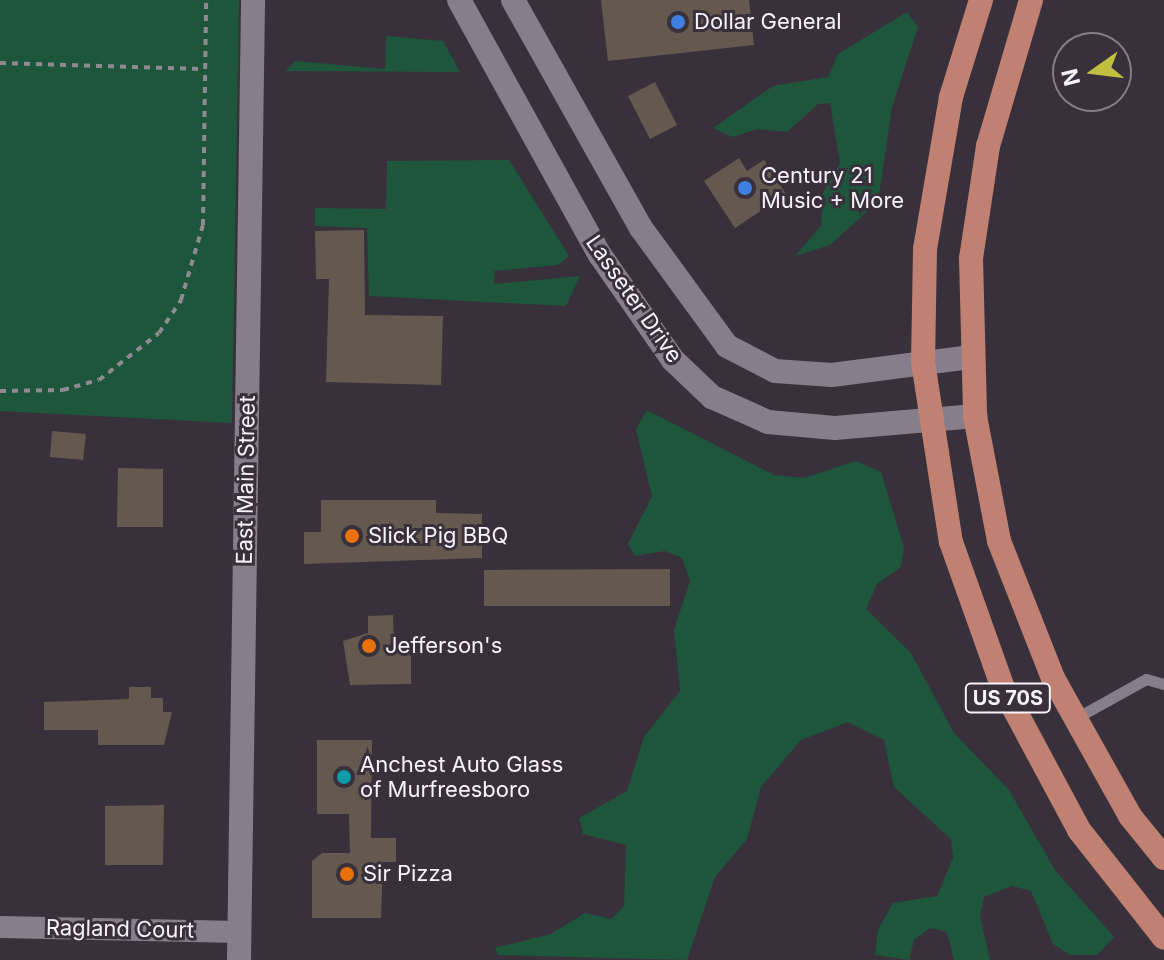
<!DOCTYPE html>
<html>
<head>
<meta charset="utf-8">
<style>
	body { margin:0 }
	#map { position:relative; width:1164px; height:960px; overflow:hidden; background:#38303b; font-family:Inter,sans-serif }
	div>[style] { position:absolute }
	.green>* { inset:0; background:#1e563c }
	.building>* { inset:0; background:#65594f }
	.path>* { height:4px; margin-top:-2px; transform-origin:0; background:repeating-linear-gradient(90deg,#908a93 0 6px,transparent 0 12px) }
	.lane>* { height:11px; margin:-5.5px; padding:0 5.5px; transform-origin:5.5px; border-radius:5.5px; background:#877e8b }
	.street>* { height:22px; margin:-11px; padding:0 11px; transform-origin:11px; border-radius:11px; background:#877e8b }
	.secondary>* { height:24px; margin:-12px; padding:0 12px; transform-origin:12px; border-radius:12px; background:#877e8b }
	.primary>* { height:24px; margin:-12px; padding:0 12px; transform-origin:12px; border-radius:12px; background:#c08172 }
	.dots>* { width:22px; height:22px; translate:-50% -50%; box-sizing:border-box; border:4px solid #38303b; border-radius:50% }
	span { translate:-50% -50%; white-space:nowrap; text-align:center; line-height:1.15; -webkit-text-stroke:6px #38303b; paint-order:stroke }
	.shield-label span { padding:2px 6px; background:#38303b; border:2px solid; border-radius:6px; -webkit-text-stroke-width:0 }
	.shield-label { font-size:20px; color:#f8f3fa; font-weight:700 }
	.poi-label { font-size:22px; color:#f8f3fa }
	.left { translate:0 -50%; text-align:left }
	.street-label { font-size:22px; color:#f8f3fa }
	.north { position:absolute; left:1052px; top:32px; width:80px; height:80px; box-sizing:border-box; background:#38303b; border:2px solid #857e87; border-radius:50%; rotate:256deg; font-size:22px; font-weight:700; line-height:32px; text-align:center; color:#f8f3fa }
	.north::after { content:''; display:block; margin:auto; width:28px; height:36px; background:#c1be40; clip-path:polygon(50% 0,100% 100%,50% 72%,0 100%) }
</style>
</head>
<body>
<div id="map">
	<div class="green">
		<div style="clip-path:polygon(0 0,239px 0,232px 423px,0 411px)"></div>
		<div style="clip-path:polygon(907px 12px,918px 27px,892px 107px,878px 202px,830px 245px,795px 256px,821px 226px,823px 193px,840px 163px,830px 103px,818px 104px,787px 132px,757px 129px,733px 137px,713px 128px,773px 86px,828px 77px,838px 54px)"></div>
		<div style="clip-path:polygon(386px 36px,443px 41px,460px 72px,286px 71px,295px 61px,385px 69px)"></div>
		<div style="clip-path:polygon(509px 160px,569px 256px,558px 265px,494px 271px,494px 284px,580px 276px,566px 306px,369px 296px,367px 228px,315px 226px,315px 208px,386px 209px,387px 161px)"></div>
		<div style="clip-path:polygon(647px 410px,774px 475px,804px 478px,856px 461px,881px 472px,904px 548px,901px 567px,877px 584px,866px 609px,911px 653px,954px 733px,1009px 790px,1055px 870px,1114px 937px,1097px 955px,1070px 955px,1053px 944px,1031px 891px,1012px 886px,984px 897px,980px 916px,990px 960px,954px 960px,947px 932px,930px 928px,914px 940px,909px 960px,875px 955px,878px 930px,893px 903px,937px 896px,953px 858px,951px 839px,894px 787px,884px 740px,848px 722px,801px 740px,761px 787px,747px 839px,715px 877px,687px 960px,498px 955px,495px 948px,551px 934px,585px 913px,611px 919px,624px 906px,626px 845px,583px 834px,579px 818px,627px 791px,644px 737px,680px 691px,674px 630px,690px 581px,682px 558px,665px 551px,635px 556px,628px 544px,652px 496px,636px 429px)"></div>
	</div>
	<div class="building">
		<div style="clip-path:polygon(601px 0,749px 0,754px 45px,608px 61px)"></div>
		<div style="clip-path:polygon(655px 82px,677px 125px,650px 139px,628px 96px)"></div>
		<div style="clip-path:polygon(739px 158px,747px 171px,764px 160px,786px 194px,735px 228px,704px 181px)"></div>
		<div style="clip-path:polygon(364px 230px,365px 315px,443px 316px,441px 385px,326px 382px,329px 279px,316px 279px,315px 231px)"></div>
		<div style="clip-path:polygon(52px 431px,86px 434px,83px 460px,50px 457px)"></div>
		<div style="clip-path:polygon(118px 468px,163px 469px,163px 527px,117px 527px)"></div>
		<div style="clip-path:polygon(321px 500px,436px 500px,436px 513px,482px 514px,482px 558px,304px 564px,304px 532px,321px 532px)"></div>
		<div style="clip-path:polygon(670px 569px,670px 606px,484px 606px,484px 570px)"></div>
		<div style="clip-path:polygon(393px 615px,394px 651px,411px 650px,411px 684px,350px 685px,343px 641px,368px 633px,368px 616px)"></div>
		<div style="clip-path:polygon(129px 687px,151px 687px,151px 698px,163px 698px,163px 712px,172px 712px,164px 745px,98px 745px,98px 730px,44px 730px,44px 702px,129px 699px)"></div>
		<div style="clip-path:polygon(317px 740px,372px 740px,371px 838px,396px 838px,396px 862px,383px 862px,381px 918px,312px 918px,312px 861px,322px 853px,350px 853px,349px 814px,317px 814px)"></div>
		<div style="clip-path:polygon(164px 805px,163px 865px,105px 865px,105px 806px)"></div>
	</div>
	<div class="path">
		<div style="left:0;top:63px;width:202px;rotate:1.7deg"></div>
		<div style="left:0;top:391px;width:63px;rotate:-0.9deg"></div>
		<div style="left:63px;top:390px;width:37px;rotate:-16deg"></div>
		<div style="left:99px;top:380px;width:76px;rotate:-38.1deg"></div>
		<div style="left:159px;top:333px;width:40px;rotate:-56deg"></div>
		<div style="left:181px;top:300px;width:78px;rotate:-73.7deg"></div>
		<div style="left:203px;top:225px;width:225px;rotate:-89.2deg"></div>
	</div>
	<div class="lane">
		<div style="left:1076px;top:718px;width:80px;rotate:-29.1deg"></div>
		<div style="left:1146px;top:679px;width:19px;rotate:16deg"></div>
	</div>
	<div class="street">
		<div style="left:0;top:927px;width:239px;rotate:1.2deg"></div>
	</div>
	<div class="secondary">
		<div style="left:459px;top:0;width:291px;rotate:61.1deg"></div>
		<div style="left:600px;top:255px;width:128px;rotate:55.2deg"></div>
		<div style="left:673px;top:360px;width:54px;rotate:43.5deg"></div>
		<div style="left:712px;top:397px;width:61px;rotate:24.1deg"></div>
		<div style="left:768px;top:422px;width:67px;rotate:5.1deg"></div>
		<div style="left:835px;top:428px;width:141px;rotate:-4.9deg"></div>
		<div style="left:513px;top:0;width:261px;rotate:60.7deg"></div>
		<div style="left:641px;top:228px;width:146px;rotate:53.9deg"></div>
		<div style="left:727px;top:346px;width:54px;rotate:27.5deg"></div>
		<div style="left:775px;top:371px;width:57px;rotate:4deg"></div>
		<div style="left:832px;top:375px;width:139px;rotate:-7.4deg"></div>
		<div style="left:239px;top:960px;width:960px;rotate:-89.16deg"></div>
	</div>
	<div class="primary">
		<div style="left:981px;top:0;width:102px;rotate:107.2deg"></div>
		<div style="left:951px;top:97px;width:154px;rotate:99.7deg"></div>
		<div style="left:925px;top:249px;width:113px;rotate:91deg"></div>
		<div style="left:923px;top:362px;width:182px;rotate:81.2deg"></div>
		<div style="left:951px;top:542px;width:155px;rotate:70.4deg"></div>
		<div style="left:1003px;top:688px;width:161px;rotate:61.8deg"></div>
		<div style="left:1079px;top:830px;width:137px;rotate:51.8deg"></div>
		<div style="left:1031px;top:0;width:152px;rotate:106.4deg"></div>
		<div style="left:988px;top:146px;width:113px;rotate:98.6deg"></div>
		<div style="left:971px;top:258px;width:158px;rotate:88.5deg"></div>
		<div style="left:975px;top:416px;width:127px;rotate:79.1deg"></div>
		<div style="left:999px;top:541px;width:147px;rotate:68.5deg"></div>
		<div style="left:1053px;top:678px;width:158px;rotate:60.8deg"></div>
		<div style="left:1130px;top:816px;width:54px;rotate:51deg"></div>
	</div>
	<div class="dots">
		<div style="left:678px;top:22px;background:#3f7fe0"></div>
		<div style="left:745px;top:188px;background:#3f7fe0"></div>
		<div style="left:352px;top:536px;background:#e8710a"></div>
		<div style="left:369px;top:646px;background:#e8710a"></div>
		<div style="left:344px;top:777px;background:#0f9aa8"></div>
		<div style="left:347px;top:874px;background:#e8710a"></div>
	</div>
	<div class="shield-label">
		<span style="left:1008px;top:698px">US 70S</span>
	</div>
	<div class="poi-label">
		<span class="left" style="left:694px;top:22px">Dollar General</span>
		<span class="left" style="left:761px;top:188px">Century 21<br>Music + More</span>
		<span class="left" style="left:368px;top:536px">Slick Pig BBQ</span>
		<span class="left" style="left:385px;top:646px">Jefferson's</span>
		<span class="left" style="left:360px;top:777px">Anchest Auto Glass<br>of Murfreesboro</span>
		<span class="left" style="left:363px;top:874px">Sir Pizza</span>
	</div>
	<div class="street-label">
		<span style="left:634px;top:299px;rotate:55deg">Lasseter Drive</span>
		<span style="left:246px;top:480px;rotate:-89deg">East Main Street</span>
		<span style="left:120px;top:929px;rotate:1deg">Ragland Court</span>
	</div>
	<div class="north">N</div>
</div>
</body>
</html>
